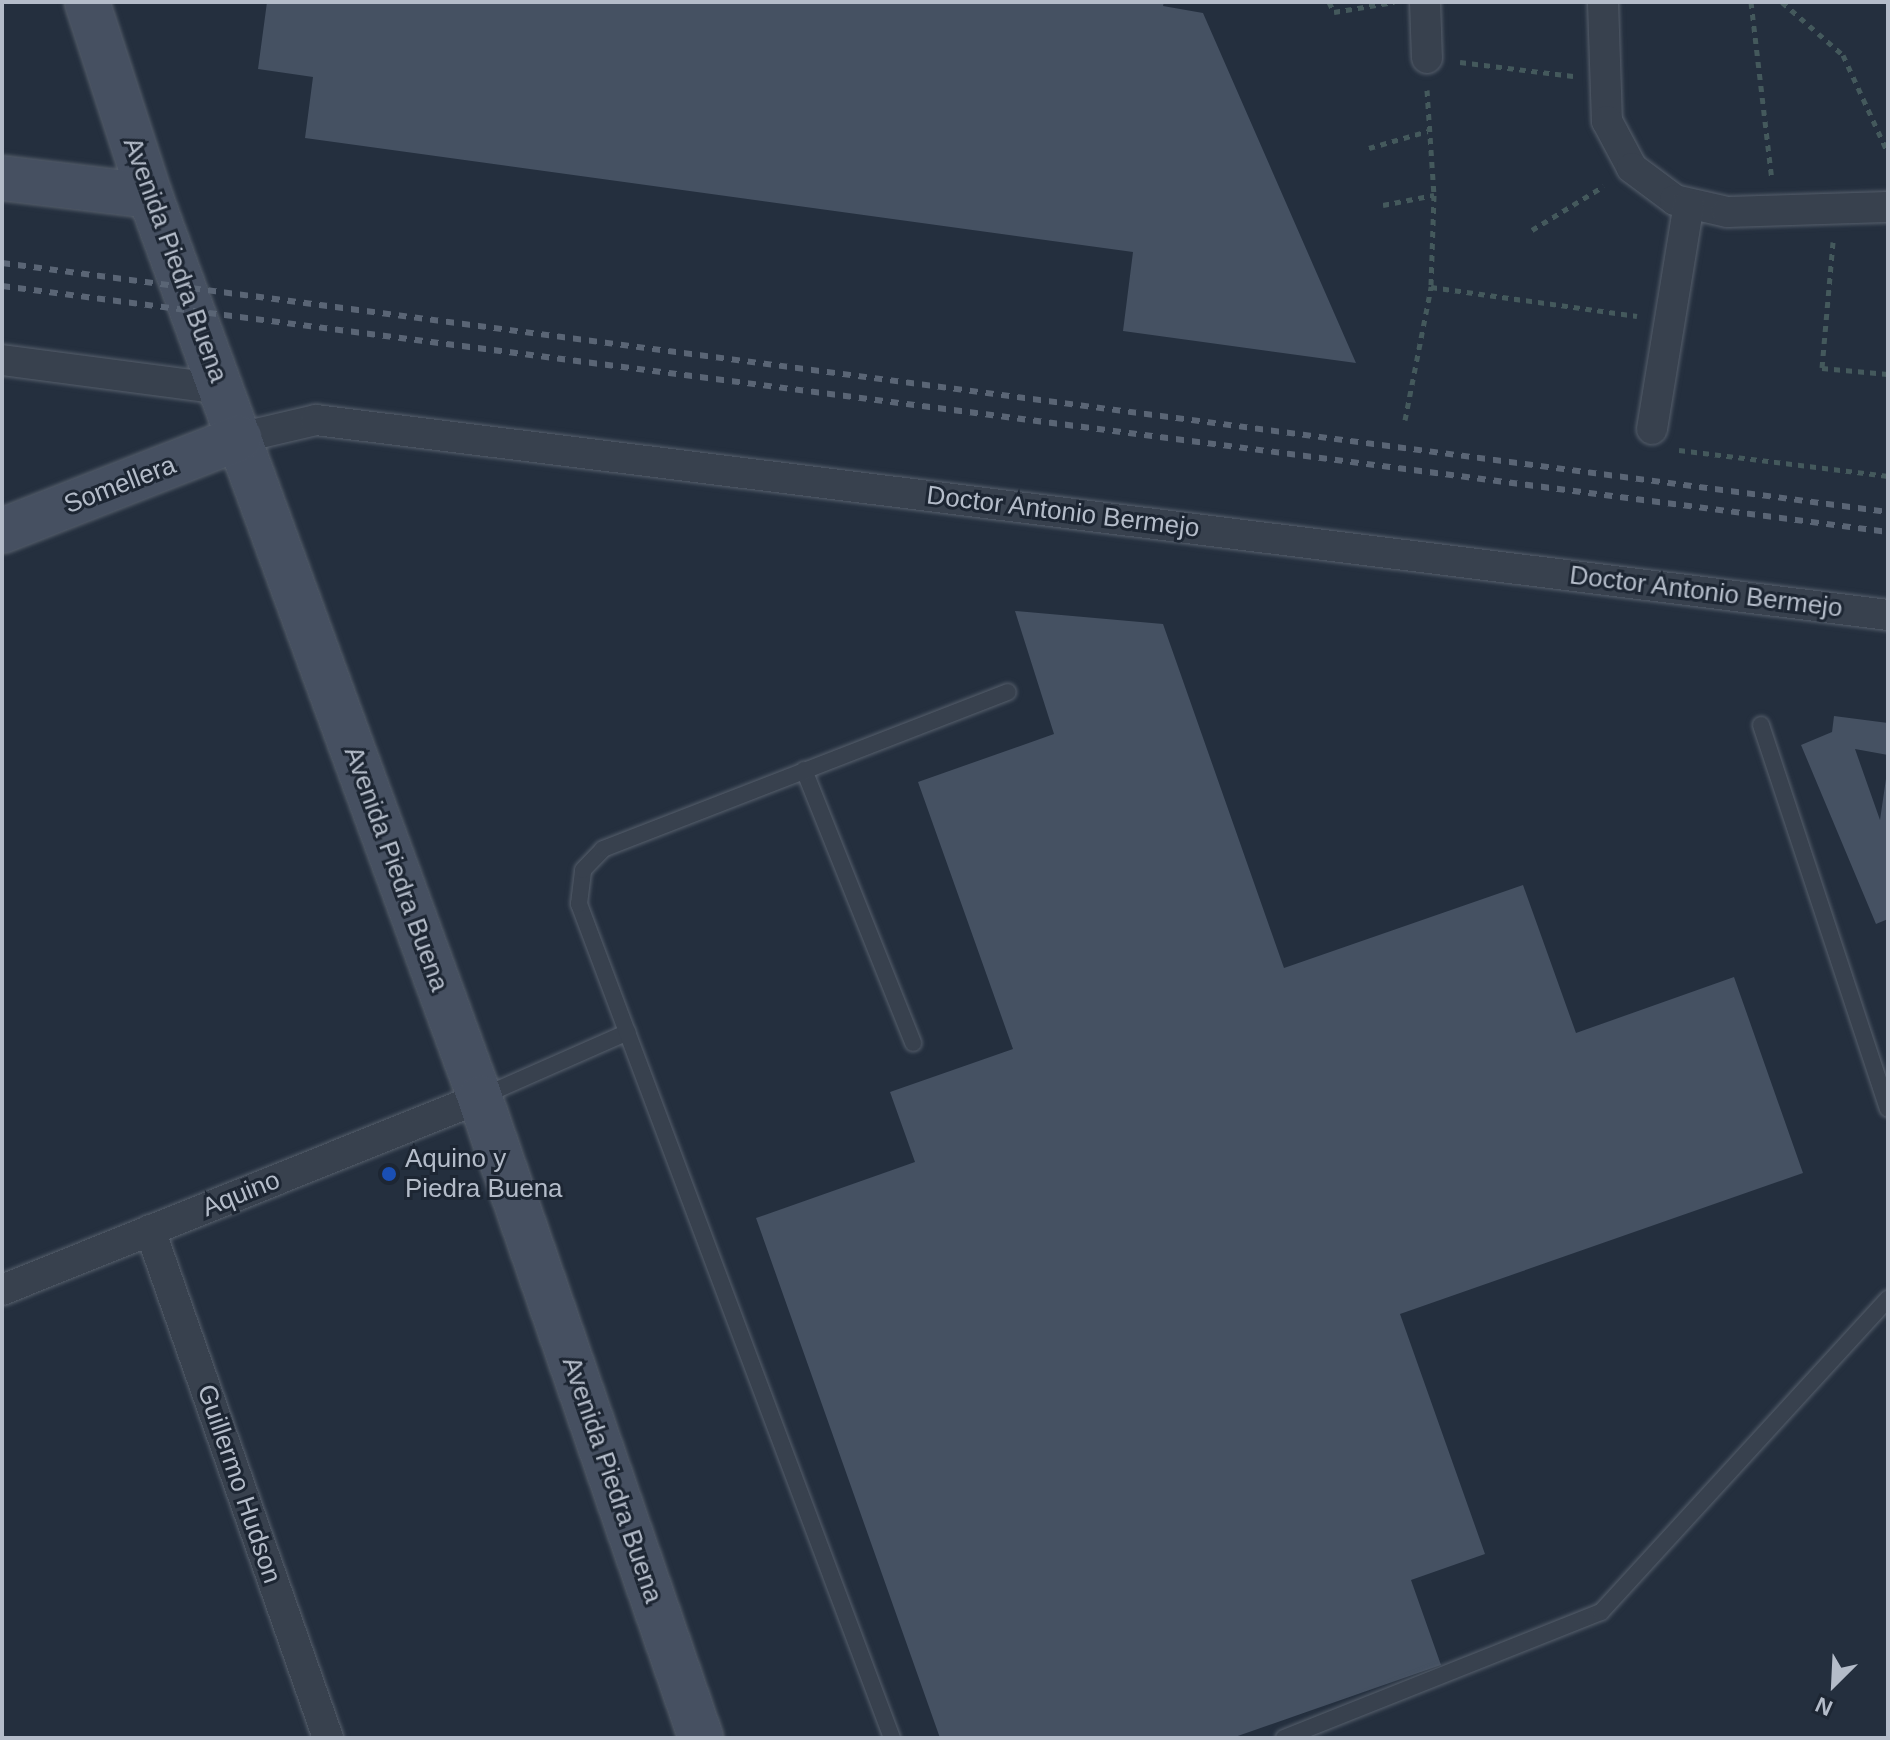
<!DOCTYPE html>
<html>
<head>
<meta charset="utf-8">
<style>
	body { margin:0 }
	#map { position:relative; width:1890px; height:1740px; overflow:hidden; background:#242f3e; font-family:Helvetica,sans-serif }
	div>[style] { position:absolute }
	.building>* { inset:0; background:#455162 }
	.path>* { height:5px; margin-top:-2.5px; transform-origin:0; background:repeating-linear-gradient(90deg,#44595c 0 6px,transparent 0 12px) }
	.roads { filter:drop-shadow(0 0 2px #565f6c) drop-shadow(0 0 2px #565f6c) }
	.lane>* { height:16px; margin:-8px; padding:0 8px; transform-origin:8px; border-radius:8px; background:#38414e }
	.street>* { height:30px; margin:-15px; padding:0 15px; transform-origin:15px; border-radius:15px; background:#38414e }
	.secondary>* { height:44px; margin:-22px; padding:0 22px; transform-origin:22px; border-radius:22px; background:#465061 }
	.rail>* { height:6px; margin-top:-3px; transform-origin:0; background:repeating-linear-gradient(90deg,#5a6575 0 8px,transparent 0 16px) }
	.dots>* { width:22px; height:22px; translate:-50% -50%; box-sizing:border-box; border:4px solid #1d2633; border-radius:50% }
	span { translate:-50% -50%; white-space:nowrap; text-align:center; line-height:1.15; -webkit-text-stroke:6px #1d2633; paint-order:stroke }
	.street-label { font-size:26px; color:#b4bcc9 }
	.poi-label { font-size:26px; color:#b4bcc9 }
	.left { translate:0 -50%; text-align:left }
	.frame { position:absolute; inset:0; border:4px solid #b4bcc9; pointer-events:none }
	.north { position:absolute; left:1794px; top:1644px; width:80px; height:80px; -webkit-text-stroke:6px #1d2633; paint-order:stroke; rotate:204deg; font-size:22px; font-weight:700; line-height:32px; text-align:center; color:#b4bcc9 }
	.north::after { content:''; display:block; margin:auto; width:28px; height:36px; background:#b4bcc9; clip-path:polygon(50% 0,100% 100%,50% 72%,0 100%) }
</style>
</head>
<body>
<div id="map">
	<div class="building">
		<div style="clip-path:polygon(267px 2px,1164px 2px,1163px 6px,1203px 13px,1356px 363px,1123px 331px,1133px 252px,305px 138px,313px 77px,258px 69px)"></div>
		<div style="clip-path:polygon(1015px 611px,1163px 624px,1284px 968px,1523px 885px,1576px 1033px,1734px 977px,1803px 1173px,1400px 1314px,1485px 1554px,1411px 1580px,1441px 1665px,1232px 1738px,940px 1738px,756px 1218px,915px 1162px,890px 1092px,1013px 1049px,918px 782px,1054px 734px)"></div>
		<div style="clip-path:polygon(1834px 716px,1888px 723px,1888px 755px,1855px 749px,1880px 820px,1888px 765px,1888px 919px,1876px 924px,1801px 745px,1832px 732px)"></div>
	</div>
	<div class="path">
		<div style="left:1329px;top:2px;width:11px;rotate:63deg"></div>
		<div style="left:1334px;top:12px;width:61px;rotate:-9.5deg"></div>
		<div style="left:1751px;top:2px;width:179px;rotate:83.3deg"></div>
		<div style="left:1782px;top:2px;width:81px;rotate:41deg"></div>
		<div style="left:1843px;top:55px;width:108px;rotate:65.3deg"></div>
		<div style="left:1460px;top:62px;width:114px;rotate:7.1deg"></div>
		<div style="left:1427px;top:90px;width:105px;rotate:86.2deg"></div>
		<div style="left:1434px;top:195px;width:92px;rotate:91.9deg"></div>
		<div style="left:1369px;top:148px;width:61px;rotate:-16.1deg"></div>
		<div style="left:1383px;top:205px;width:52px;rotate:-11.1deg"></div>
		<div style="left:1532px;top:230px;width:84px;rotate:-31.4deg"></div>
		<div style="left:1833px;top:242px;width:126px;rotate:95deg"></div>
		<div style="left:1822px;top:368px;width:66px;rotate:5.2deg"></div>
		<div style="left:1405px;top:420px;width:136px;rotate:-78.9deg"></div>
		<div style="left:1431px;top:287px;width:208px;rotate:8deg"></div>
		<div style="left:1679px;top:450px;width:211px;rotate:7.1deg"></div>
	</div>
	<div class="roads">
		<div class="lane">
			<div style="left:1761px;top:725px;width:404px;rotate:71.7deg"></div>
			<div style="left:804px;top:770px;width:294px;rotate:68.2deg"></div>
			<div style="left:483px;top:1096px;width:158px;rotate:-23.8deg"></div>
			<div style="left:892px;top:1738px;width:891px;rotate:-110.57deg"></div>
			<div style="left:579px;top:904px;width:34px;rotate:-83deg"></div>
			<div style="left:583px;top:870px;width:29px;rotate:-46deg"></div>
			<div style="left:603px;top:849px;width:434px;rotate:-21.2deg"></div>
			<div style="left:1284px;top:1738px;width:341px;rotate:-21.7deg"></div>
			<div style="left:1601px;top:1612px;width:425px;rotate:-47.5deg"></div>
		</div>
		<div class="street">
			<div style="left:1425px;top:2px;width:56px;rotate:88deg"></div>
			<div style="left:1603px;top:2px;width:119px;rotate:88.1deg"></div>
			<div style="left:1607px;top:121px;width:53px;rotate:62deg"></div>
			<div style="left:1632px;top:168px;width:54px;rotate:36.7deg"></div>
			<div style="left:1675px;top:200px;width:53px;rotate:13deg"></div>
			<div style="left:1727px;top:212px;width:161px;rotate:-1.8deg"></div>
			<div style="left:2px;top:360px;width:221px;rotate:7.5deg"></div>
			<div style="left:1652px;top:429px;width:228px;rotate:-80.7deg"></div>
			<div style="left:239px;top:438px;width:79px;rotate:-13.2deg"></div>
			<div style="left:316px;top:420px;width:1584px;rotate:7.07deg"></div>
			<div style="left:150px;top:1230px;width:538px;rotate:70.69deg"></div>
			<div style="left:2px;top:1290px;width:515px;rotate:-21.88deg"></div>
		</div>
		<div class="secondary">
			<div style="left:87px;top:2px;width:204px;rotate:72deg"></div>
			<div style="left:150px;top:196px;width:960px;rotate:69.9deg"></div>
			<div style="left:480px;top:1098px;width:677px;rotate:70.95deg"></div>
			<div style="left:2px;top:178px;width:149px;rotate:6.9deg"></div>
			<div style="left:2px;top:531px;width:255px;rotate:-21.4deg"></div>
		</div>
	</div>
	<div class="rail">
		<div style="left:2px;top:263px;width:1902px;rotate:7.52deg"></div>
		<div style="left:2px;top:286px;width:1902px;rotate:7.43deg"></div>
	</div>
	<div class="dots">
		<div style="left:389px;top:1174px;background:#1a4fb4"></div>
	</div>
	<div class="street-label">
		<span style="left:175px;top:260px;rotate:70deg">Avenida Piedra Buena</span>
		<span style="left:120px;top:485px;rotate:-21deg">Somellera</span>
		<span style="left:1063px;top:512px;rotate:7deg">Doctor Antonio Bermejo</span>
		<span style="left:1706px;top:592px;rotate:7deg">Doctor Antonio Bermejo</span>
		<span style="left:396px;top:869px;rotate:70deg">Avenida Piedra Buena</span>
		<span style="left:241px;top:1194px;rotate:-22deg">Aquino</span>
		<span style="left:612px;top:1480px;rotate:71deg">Avenida Piedra Buena</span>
		<span style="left:239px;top:1484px;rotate:71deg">Guillermo Hudson</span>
	</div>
	<div class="poi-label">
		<span class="left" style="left:405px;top:1174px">Aquino y<br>Piedra Buena</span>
	</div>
	<div class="frame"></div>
	<div class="north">N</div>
</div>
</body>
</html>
